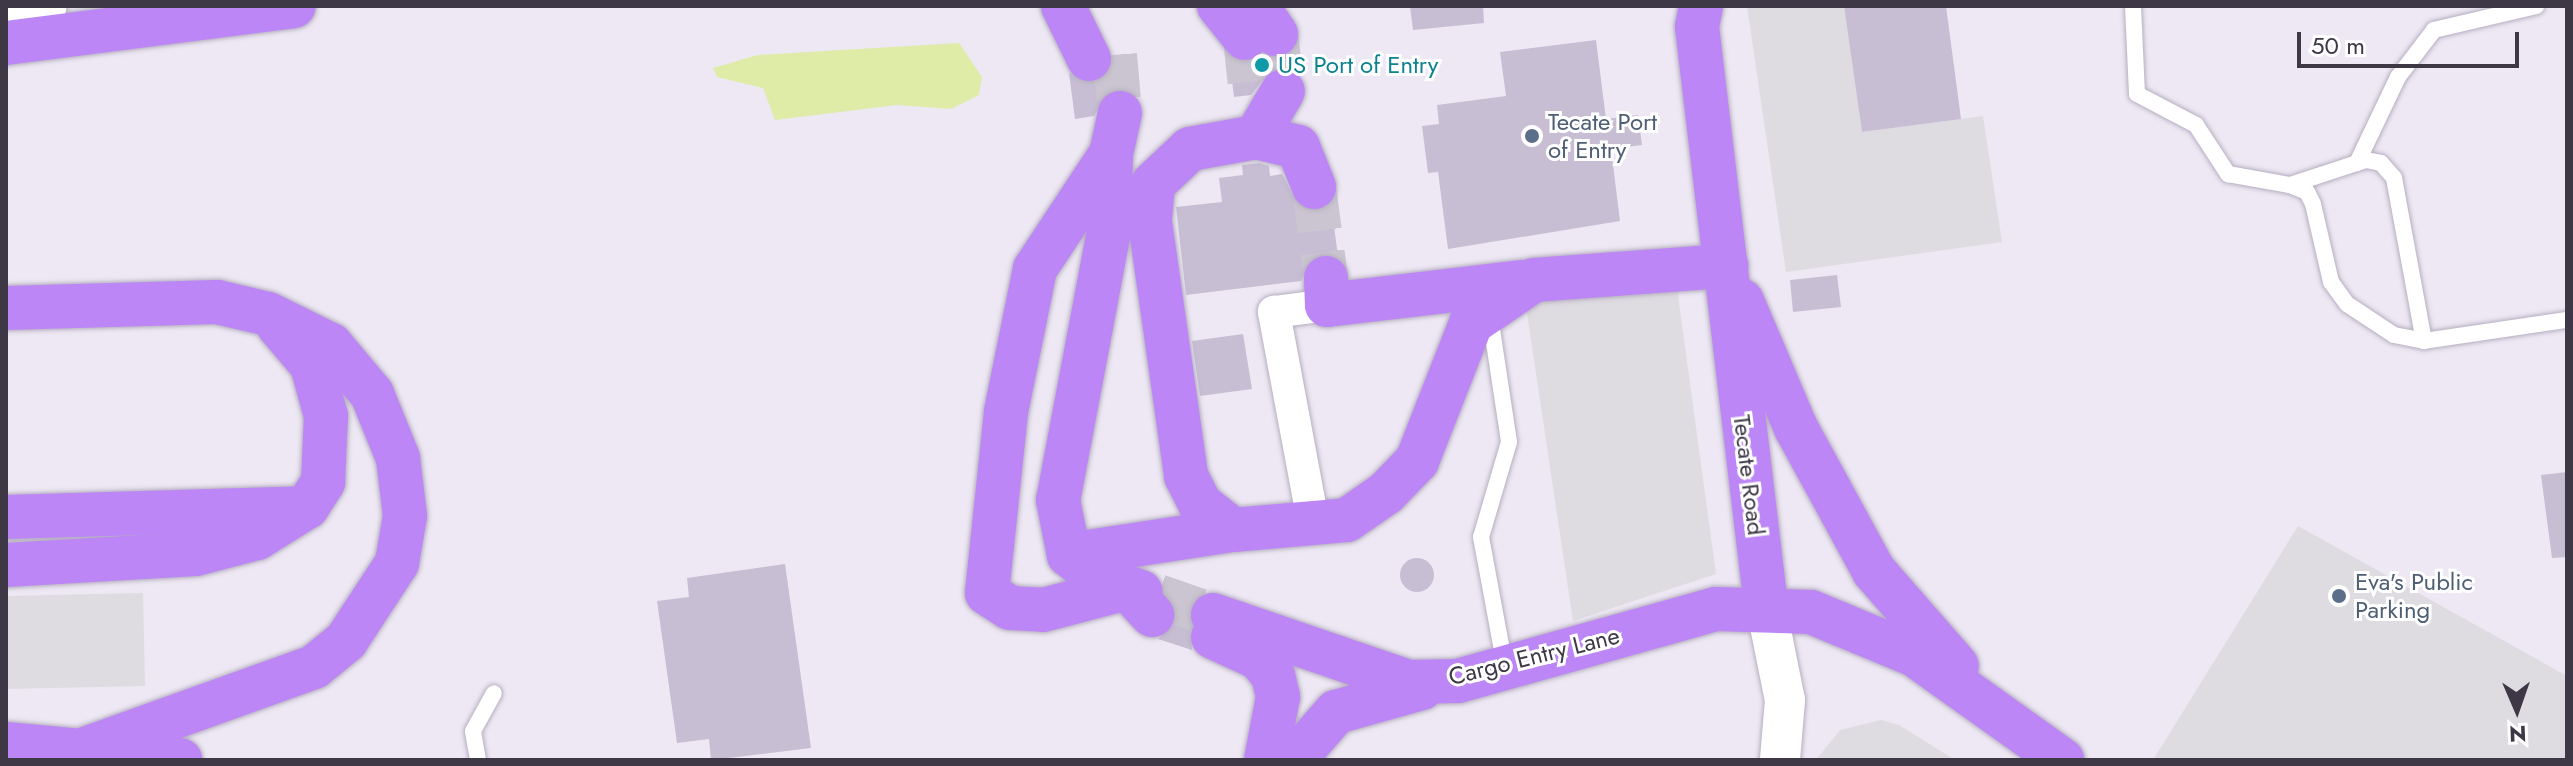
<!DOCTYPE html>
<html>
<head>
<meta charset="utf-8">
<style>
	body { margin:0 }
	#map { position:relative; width:2573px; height:766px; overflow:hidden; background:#ede8f3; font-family:Jost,sans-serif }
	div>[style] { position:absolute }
	.parking>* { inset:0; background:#dedce1 }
	.water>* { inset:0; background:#deeca8 }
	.building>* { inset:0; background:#c7bed4 }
	.round { border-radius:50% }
	.trunk-tunnel>* { height:44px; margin-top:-22px; transform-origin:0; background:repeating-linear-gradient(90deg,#cac5d0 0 44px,transparent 0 66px) }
	.roads { filter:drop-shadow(0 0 2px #b6aec1) drop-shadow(0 0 2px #b6aec1) }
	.service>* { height:16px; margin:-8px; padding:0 8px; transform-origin:8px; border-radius:8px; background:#fff }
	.minor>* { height:32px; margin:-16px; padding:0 16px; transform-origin:16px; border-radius:16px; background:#fff }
	.tertiary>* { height:40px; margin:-20px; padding:0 20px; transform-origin:20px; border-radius:20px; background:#fff }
	.trunk>* { height:44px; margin:-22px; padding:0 22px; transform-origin:22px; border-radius:22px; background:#bc86f6 }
	.dots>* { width:22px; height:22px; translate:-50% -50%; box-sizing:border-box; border:4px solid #fff; border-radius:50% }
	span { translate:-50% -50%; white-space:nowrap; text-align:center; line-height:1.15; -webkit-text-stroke:6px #fff; paint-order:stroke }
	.culture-label { font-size:24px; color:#0d838f }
	.left { translate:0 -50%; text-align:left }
	.service-label { font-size:24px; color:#4e5e75 }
	.street-label { font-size:24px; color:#3d3746 }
	.frame { position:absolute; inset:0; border:8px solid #3d3746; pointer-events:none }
	.north { position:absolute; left:2477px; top:670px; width:80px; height:80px; -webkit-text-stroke:6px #fff; paint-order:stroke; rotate:178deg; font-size:22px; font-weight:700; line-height:32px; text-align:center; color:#3d3746 }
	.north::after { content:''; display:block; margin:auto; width:28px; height:36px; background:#3d3746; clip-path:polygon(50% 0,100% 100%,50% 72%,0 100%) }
	.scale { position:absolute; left:2297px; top:32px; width:222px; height:36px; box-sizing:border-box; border:4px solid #3d3746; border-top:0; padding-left:10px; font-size:24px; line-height:28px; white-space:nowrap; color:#3d3746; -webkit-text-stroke:6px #fff; paint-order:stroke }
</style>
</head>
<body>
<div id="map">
	<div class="parking">
		<div style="clip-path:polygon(1747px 6px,1844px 6px,1862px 132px,1983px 116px,2002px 242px,1786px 272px)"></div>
		<div style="clip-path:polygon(1676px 281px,1716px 574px,1573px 621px,1525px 300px)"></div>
		<div style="clip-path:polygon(2298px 526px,2567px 676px,2567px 760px,2153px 760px)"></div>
		<div style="clip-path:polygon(143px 593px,145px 686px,6px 689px,6px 596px)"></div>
		<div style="clip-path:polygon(1881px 720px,1899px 725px,1955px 760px,1816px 760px,1840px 730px)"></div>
	</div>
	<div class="water">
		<div style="clip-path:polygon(959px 43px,982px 77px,979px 95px,951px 109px,897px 105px,775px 120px,763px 88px,717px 77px,713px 68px,758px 55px)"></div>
	</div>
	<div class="building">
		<div style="clip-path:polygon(1410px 6px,1483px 6px,1484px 23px,1413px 30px)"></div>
		<div style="clip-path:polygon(1844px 6px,1946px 6px,1961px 119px,1862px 132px)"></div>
		<div style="clip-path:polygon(1596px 40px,1606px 119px,1638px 115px,1642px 145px,1611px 149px,1620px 221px,1448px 249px,1438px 172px,1428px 173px,1422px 126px,1439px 124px,1437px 105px,1506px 96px,1500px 52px)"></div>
		<div style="clip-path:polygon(1292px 53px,1294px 69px,1271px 69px,1251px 95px,1234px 97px,1229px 56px,1248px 63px)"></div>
		<div style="clip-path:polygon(1126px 54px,1131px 92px,1112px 90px,1094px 116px,1075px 119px,1069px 73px,1099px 82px,1113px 55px)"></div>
		<div style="clip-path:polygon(1242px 165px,1259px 163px,1269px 166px,1270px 176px,1282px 174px,1299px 207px,1311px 212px,1331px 204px,1338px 256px,1312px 257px,1301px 281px,1186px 295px,1176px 207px,1222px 202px,1219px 178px,1243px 175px)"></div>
		<div style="clip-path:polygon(1837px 275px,1841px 307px,1793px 312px,1790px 280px)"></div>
		<div style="clip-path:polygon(1243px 334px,1252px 389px,1200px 396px,1192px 341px)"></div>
		<div style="clip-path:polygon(2567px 472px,2567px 557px,2552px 558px,2541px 475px)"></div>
		<div class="round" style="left:1400px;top:558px;width:34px;height:34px"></div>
		<div style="clip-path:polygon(785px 564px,811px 748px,711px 760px,709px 739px,677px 743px,657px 601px,689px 597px,687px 578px)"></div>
		<div style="clip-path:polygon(1163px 581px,1202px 593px,1189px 608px,1192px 650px,1158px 639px,1176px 622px)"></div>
	</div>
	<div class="trunk-tunnel">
		<div style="left:1276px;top:34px;width:57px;rotate:83deg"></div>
		<div style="left:1245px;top:38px;width:57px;rotate:84deg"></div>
		<div style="left:1115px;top:55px;width:58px;rotate:85.1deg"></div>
		<div style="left:1314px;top:187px;width:92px;rotate:82.5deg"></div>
		<div style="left:1158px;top:596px;width:58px;rotate:19.1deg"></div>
	</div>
	<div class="roads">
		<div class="service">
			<div style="left:2133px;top:6px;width:88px;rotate:87.4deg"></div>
			<div style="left:2137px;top:94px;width:67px;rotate:27.7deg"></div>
			<div style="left:2196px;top:125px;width:59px;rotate:56.9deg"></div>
			<div style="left:2228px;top:174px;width:63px;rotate:10.1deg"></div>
			<div style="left:2290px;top:185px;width:80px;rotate:-18.2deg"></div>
			<div style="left:2366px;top:160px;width:15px;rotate:11deg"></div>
			<div style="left:2381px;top:163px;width:20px;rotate:49deg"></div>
			<div style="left:2394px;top:178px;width:166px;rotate:79.6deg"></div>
			<div style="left:2357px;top:163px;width:95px;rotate:-64.5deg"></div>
			<div style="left:2398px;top:77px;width:59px;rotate:-52.5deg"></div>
			<div style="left:2434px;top:30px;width:105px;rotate:-13.2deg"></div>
			<div style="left:2290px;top:185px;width:18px;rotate:22deg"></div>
			<div style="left:2307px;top:192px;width:13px;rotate:63deg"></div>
			<div style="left:2313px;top:204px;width:80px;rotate:77deg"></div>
			<div style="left:2331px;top:282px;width:27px;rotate:54deg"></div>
			<div style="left:2347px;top:304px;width:56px;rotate:33.4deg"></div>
			<div style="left:2394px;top:335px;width:31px;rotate:11deg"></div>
			<div style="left:2424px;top:341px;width:145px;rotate:-8.4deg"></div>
			<div style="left:1490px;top:316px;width:127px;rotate:81.4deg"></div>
			<div style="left:1509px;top:442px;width:99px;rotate:106.4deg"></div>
			<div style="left:1481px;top:537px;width:132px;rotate:79.5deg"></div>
			<div style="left:478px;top:760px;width:29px;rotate:-100deg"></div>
			<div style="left:473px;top:731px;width:43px;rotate:-61.1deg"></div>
		</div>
		<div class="minor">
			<div style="left:1313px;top:521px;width:213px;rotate:-100.6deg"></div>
			<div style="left:1274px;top:312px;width:53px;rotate:-7.5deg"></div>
		</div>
		<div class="tertiary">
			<div style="left:6px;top:12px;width:41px;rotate:-8.3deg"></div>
			<div style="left:1766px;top:606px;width:96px;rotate:78.6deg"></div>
			<div style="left:1785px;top:700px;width:60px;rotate:94.8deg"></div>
		</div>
		<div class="trunk">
			<div style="left:1063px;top:6px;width:59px;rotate:63.9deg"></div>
			<div style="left:1219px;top:6px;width:41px;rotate:50.9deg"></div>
			<div style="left:1257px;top:6px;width:34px;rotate:56deg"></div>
			<div style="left:1701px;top:6px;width:21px;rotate:101deg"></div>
			<div style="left:1697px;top:27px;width:583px;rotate:83.2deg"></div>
			<div style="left:6px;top:43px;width:290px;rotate:-7.3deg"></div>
			<div style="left:1120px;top:113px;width:42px;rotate:102.4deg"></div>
			<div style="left:1111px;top:154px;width:138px;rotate:123.5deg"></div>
			<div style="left:1035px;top:269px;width:146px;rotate:101.5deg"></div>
			<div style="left:1006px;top:412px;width:182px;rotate:96deg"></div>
			<div style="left:987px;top:593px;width:27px;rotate:33deg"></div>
			<div style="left:1010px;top:608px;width:33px;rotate:3deg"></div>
			<div style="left:1043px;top:610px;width:87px;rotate:-14.7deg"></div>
			<div style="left:1127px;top:588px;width:37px;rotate:47deg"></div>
			<div style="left:1256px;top:137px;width:53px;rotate:-59.6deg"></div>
			<div style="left:1111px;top:154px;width:77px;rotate:91.5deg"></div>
			<div style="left:1109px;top:231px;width:274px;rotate:100.7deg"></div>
			<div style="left:1058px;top:500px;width:56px;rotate:78.7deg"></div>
			<div style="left:1069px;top:555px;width:36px;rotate:38deg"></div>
			<div style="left:1097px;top:577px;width:46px;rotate:18.8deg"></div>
			<div style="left:1314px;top:187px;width:43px;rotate:-111.8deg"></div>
			<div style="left:1298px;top:147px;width:43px;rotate:-166.6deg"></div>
			<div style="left:1256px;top:137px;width:67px;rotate:169.7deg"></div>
			<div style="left:1190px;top:149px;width:51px;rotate:136.6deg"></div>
			<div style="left:1153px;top:184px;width:38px;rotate:95deg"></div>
			<div style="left:1150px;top:222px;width:257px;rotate:81.9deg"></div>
			<div style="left:1186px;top:476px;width:31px;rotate:63deg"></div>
			<div style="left:1200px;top:504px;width:42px;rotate:38.2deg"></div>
			<div style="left:1233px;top:530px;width:114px;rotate:-5deg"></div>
			<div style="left:1347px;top:520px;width:47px;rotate:-34.7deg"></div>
			<div style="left:1386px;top:493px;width:45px;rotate:-45.9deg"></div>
			<div style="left:1417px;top:461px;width:148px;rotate:-68.6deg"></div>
			<div style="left:1471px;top:323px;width:76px;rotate:-34.3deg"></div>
			<div style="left:1534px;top:280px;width:193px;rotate:-4.2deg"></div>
			<div style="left:1326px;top:278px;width:27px;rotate:88deg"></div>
			<div style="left:1327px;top:305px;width:198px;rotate:-6.7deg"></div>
			<div style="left:1742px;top:301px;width:138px;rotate:67deg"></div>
			<div style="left:1796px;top:428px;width:163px;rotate:61.4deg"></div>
			<div style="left:1874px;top:571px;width:126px;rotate:48.9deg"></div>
			<div style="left:6px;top:308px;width:211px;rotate:-1.6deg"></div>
			<div style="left:217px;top:302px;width:52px;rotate:13.2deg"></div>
			<div style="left:268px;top:314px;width:70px;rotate:26.2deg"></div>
			<div style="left:331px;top:345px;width:64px;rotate:50.1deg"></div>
			<div style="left:372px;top:394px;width:69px;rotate:67.9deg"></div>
			<div style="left:398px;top:458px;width:58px;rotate:83.1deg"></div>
			<div style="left:405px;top:516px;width:48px;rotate:99.7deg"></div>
			<div style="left:397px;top:563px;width:93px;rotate:123.2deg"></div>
			<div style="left:346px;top:641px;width:41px;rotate:140.9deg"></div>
			<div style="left:314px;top:667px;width:243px;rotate:160.3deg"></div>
			<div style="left:6px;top:517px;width:298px;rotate:-1.7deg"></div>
			<div style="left:1069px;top:555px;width:166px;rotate:-8.7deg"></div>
			<div style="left:6px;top:565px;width:190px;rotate:-3.3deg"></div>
			<div style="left:196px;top:554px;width:63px;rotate:-14.7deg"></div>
			<div style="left:257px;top:538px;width:59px;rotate:-31.8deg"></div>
			<div style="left:307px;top:507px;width:30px;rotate:-57deg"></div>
			<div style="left:323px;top:482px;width:66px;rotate:-87.4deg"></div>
			<div style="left:326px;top:416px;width:53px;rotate:-105.4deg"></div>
			<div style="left:312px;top:365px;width:52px;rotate:-130.4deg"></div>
			<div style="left:1213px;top:615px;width:207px;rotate:18.9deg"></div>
			<div style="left:1409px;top:682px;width:49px;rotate:-1.2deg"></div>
			<div style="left:1458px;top:681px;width:268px;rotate:-15.6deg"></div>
			<div style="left:1716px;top:609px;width:95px;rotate:1.8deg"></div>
			<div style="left:1811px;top:612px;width:113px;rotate:22.5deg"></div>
			<div style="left:1915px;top:655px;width:181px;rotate:35.5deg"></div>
			<div style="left:1213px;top:637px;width:51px;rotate:24.5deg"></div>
			<div style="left:1259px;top:658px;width:22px;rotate:51deg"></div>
			<div style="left:1273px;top:675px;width:23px;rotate:77deg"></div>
			<div style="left:1278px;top:697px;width:64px;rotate:100.8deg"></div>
			<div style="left:6px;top:744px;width:175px;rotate:5.3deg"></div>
			<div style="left:1294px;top:760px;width:64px;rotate:-48.8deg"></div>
			<div style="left:1336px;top:712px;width:89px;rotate:-15.6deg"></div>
		</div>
	</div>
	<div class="dots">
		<div style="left:1262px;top:65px;background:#0f9aa8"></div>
		<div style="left:1532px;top:136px;background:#5c6f8a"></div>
		<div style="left:2339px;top:596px;background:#5c6f8a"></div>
	</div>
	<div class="culture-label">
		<span class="left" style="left:1278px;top:65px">US Port of Entry</span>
	</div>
	<div class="service-label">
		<span class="left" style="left:1548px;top:136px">Tecate Port<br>of Entry</span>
		<span class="left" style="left:2355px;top:596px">Eva's Public<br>Parking</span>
	</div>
	<div class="street-label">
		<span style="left:1749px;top:475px;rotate:83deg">Tecate Road</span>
		<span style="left:1534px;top:656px;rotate:-14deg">Cargo Entry Lane</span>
	</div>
	<div class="frame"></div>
	<div class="north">N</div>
	<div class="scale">50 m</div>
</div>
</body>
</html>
